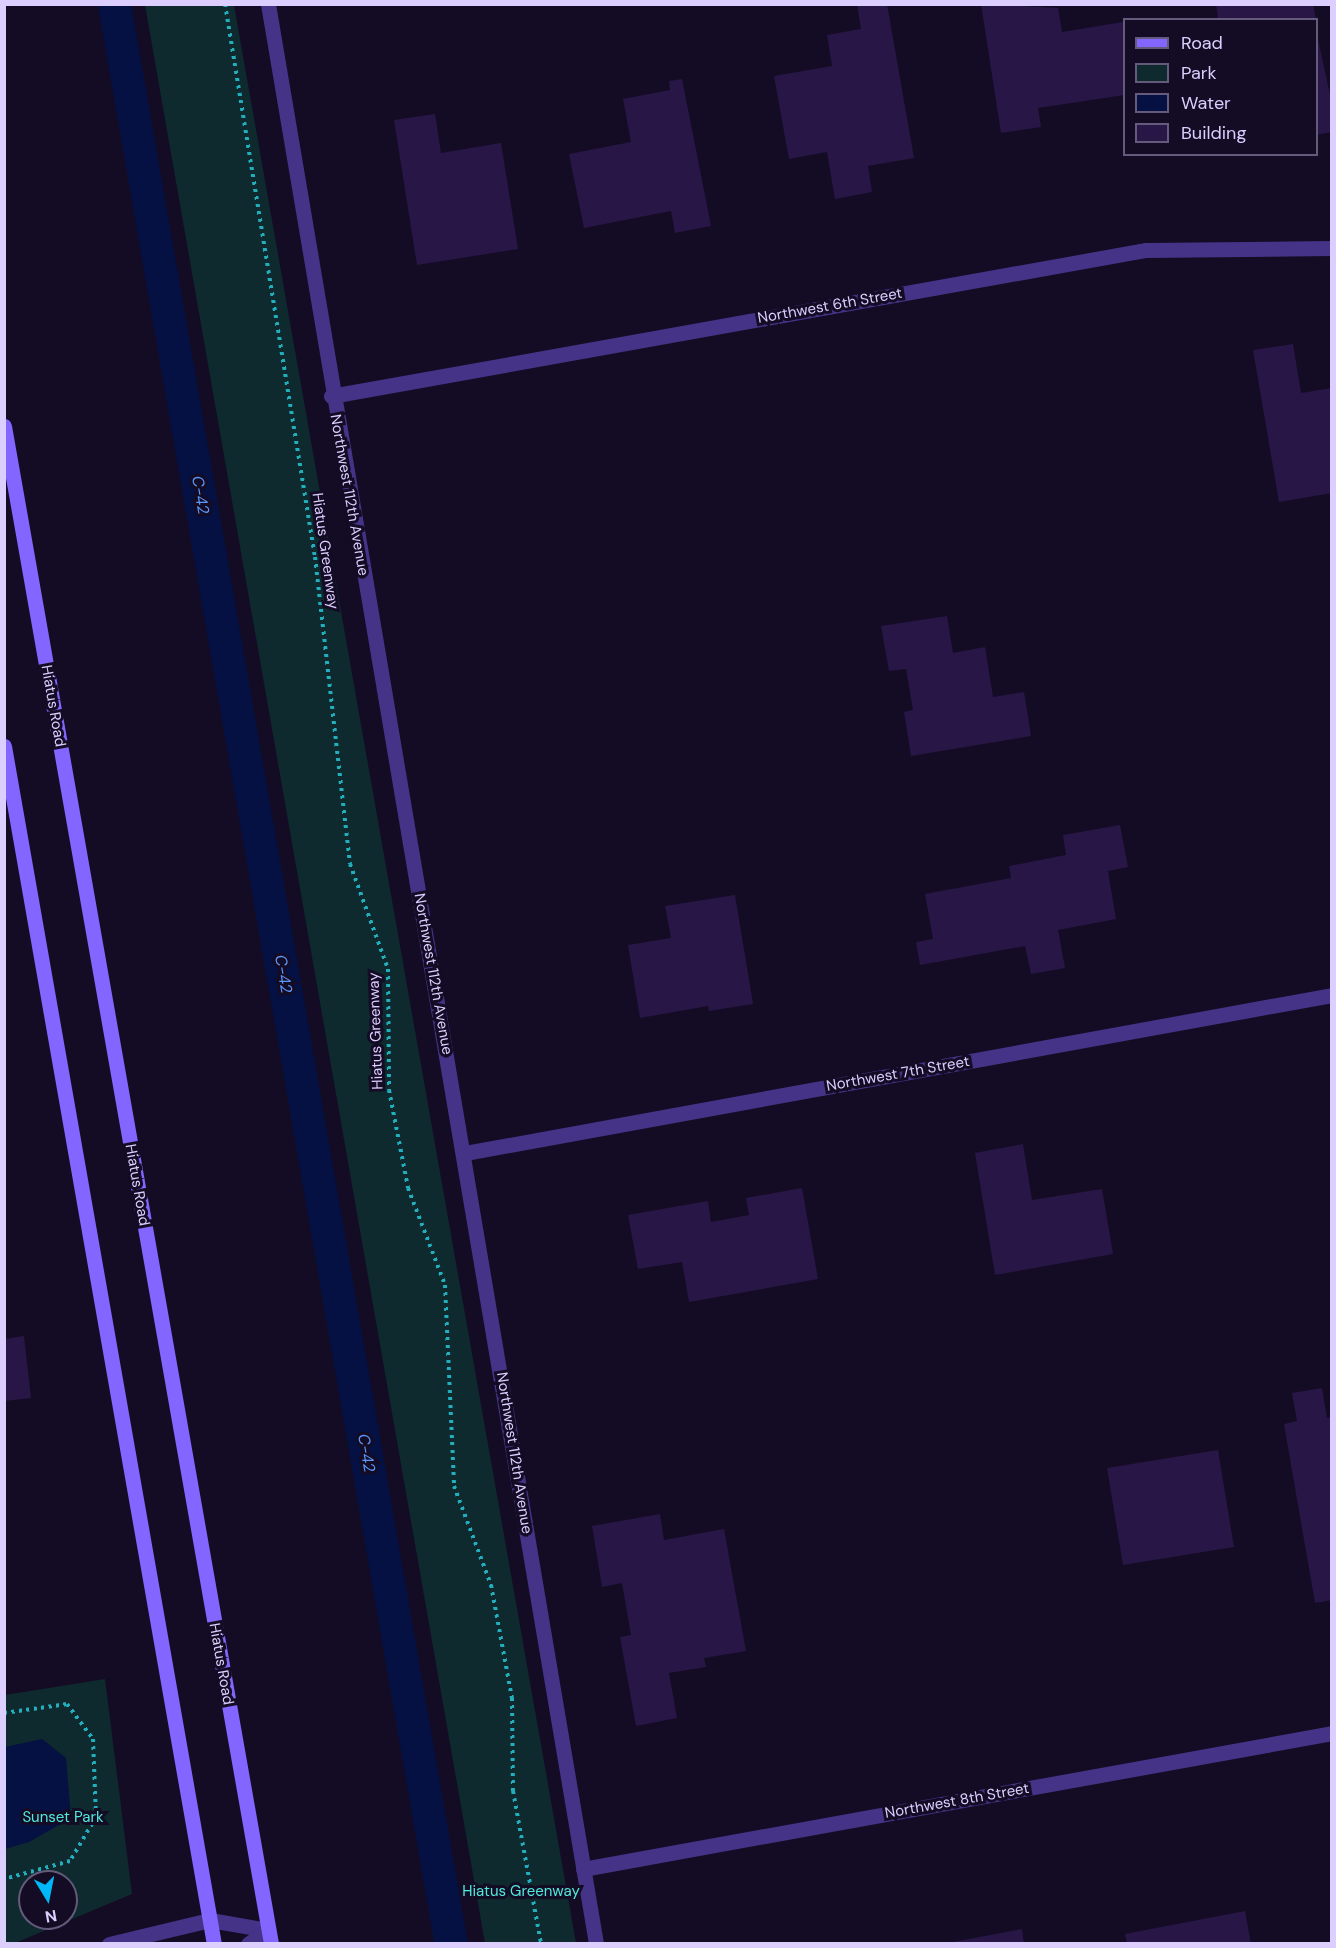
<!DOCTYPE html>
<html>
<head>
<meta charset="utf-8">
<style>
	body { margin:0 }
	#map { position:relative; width:1336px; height:1948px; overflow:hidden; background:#140c24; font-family:"DM Sans",sans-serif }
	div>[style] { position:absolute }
	.green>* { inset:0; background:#0e2a2e }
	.water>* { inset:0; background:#051143 }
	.canal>* { height:33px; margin:-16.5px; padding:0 16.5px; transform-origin:16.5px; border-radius:16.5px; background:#051143 }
	.building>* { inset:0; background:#281646 }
	.path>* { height:4px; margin-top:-2px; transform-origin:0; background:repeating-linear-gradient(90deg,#23aebe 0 3px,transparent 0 7.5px) }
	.minor>* { height:15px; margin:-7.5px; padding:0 7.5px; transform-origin:7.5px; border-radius:7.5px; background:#443387 }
	.tertiary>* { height:15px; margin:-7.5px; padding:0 7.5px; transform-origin:7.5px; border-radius:7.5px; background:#443387 }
	.secondary>* { height:15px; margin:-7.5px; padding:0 7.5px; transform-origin:7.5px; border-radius:7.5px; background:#8365ff }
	span { translate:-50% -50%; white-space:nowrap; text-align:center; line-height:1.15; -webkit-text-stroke:6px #140c24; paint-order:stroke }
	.street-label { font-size:15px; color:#dcceff }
	.park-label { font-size:15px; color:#50eadd }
	.water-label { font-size:16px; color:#5c99ff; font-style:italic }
	.frame { position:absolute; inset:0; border:6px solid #dcceff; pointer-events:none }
	.legend { position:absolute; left:1123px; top:18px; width:195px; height:138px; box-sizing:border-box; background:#140c24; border:2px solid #645a7c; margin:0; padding:8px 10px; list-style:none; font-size:18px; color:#dcceff }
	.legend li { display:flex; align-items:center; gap:12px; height:30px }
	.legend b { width:30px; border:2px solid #645a7c }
	.north { position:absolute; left:18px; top:1870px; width:60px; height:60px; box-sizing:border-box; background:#140c24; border:2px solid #645a7c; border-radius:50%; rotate:170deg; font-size:16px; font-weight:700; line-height:24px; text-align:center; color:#dcceff }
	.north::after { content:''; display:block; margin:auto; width:21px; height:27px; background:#00b7f9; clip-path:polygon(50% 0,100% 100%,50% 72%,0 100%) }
</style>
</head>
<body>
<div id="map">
	<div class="green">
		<div style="clip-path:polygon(145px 5px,234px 5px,576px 1943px,485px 1943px)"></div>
		<div style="clip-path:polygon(evenodd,105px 1679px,132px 1894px,15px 1943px,5px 1944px,5px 1695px,105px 1679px,30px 1882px,66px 1882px,66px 1918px,30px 1918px,30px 1882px)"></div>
	</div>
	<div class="water">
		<div style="clip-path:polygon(42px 1739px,66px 1758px,71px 1818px,29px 1842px,5px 1849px,5px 1747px)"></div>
	</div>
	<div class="canal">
		<div style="left:114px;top:4px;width:1969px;rotate:80.15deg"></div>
	</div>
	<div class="building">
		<div style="clip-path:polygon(857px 4px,887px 4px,914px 158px,868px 166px,872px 192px,835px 199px,827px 152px,789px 159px,774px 76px,832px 66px,827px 35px,861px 29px)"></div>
		<div style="clip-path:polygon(981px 4px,1058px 8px,1062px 32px,1123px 22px,1124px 95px,1038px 108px,1041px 127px,1001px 133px)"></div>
		<div style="clip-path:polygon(1216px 4px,1313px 4px,1316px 20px,1212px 20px,1218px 17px)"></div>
		<div style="clip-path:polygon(1316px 30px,1332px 104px,1332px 132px,1316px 135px)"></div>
		<div style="clip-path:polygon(682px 79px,711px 226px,675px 233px,671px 211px,584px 228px,569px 154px,631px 142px,623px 99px,670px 90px,669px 81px)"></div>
		<div style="clip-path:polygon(435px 114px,441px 153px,501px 143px,518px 249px,417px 265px,394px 120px)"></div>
		<div style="clip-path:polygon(1293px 344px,1301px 393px,1332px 388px,1332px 493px,1279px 502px,1253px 350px)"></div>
		<div style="clip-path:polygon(947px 616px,953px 653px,985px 647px,993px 697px,1024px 692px,1031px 736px,911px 756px,904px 712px,913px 710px,906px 669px,889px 671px,881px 626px)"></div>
		<div style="clip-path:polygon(1120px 825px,1128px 867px,1108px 871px,1116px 919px,1058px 930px,1065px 968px,1031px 974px,1025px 946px,920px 965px,916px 942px,933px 939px,925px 894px,1011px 878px,1009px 866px,1066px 855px,1063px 835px)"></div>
		<div style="clip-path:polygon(735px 895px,753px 1004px,709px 1011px,708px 1006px,640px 1018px,628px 945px,671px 938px,665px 906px)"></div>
		<div style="clip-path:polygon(1023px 1144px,1032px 1200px,1102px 1189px,1113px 1254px,995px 1275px,975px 1153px)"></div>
		<div style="clip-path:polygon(802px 1188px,818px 1279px,689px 1302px,682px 1262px,638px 1269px,628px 1215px,708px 1201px,711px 1222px,749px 1215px,746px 1198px)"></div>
		<div style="clip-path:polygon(24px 1336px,31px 1398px,4px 1401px,4px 1339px)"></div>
		<div style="clip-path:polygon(1322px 1388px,1327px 1418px,1332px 1417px,1332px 1600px,1315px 1603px,1284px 1424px,1297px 1421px,1292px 1393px)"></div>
		<div style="clip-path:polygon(1218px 1450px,1234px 1547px,1123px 1565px,1107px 1468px)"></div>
		<div style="clip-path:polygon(660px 1514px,664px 1540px,724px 1529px,746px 1651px,704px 1658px,706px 1667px,669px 1673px,677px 1718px,636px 1726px,620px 1637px,631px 1635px,622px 1583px,602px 1587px,592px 1526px)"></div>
		<div style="clip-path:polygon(1245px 1911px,1251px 1944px,1127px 1944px,1125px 1934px)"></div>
		<div style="clip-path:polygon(1022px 1929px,1024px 1944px,953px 1944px,953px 1942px)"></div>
	</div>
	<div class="path">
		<div style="left:225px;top:4px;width:560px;rotate:80.76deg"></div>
		<div style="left:315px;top:557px;width:309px;rotate:83.5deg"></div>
		<div style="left:350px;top:864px;width:112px;rotate:70.1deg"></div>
		<div style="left:388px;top:969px;width:121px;rotate:89.5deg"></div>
		<div style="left:389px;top:1090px;width:100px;rotate:79deg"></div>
		<div style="left:408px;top:1188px;width:104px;rotate:69.1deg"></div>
		<div style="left:445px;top:1285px;width:201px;rotate:87.4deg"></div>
		<div style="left:454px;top:1486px;width:106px;rotate:69.5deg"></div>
		<div style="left:491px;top:1585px;width:115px;rotate:79.5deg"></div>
		<div style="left:512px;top:1698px;width:93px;rotate:89.4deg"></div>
		<div style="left:513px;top:1791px;width:156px;rotate:79.6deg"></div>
		<div style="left:4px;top:1713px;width:64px;rotate:-8.1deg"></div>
		<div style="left:67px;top:1704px;width:44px;rotate:53.4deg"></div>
		<div style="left:93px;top:1739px;width:78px;rotate:87.8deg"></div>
		<div style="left:96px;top:1817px;width:51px;rotate:120.6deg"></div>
		<div style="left:70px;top:1861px;width:68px;rotate:164.7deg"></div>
	</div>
	<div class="minor">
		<div style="left:268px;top:4px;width:1968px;rotate:80.4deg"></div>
		<div style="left:331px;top:396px;width:828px;rotate:-10.16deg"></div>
		<div style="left:1146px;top:250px;width:186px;rotate:-0.6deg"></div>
		<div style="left:465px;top:1153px;width:881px;rotate:-10.33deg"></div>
		<div style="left:583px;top:1869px;width:761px;rotate:-10.29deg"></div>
	</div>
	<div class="tertiary">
		<div style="left:109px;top:1944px;width:104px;rotate:-13.4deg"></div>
		<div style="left:210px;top:1920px;width:59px;rotate:9.8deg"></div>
		<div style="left:248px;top:1944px;width:24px;rotate:-35deg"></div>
	</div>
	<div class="secondary">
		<div style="left:4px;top:426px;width:1541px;rotate:80.02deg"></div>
		<div style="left:4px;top:746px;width:1216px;rotate:80.06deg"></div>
	</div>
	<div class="street-label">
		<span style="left:830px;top:306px;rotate:-10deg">Northwest 6th Street</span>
		<span style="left:349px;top:495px;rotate:80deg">Northwest 112th Avenue</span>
		<span style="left:325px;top:551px;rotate:82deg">Hiatus Greenway</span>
		<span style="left:53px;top:706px;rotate:80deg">Hiatus Road</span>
		<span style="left:433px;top:974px;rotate:80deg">Northwest 112th Avenue</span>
		<span style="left:376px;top:1031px;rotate:-92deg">Hiatus Greenway</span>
		<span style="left:898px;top:1074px;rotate:-10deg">Northwest 7th Street</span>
		<span style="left:137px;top:1185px;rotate:80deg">Hiatus Road</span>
		<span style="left:514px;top:1453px;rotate:81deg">Northwest 112th Avenue</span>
		<span style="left:221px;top:1664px;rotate:80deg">Hiatus Road</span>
		<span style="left:957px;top:1801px;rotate:-10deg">Northwest 8th Street</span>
	</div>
	<div class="park-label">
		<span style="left:63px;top:1818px">Sunset Park</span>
		<span style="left:521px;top:1892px">Hiatus Greenway</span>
	</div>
	<div class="water-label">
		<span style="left:200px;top:495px;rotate:80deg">C-42</span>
		<span style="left:283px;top:974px;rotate:80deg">C-42</span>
		<span style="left:366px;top:1453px;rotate:80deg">C-42</span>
	</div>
	<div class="frame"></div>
	<ul class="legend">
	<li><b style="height:8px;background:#8365ff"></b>Road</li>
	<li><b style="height:16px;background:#0e2a2e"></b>Park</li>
	<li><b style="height:16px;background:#051143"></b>Water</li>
	<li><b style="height:16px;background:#281646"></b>Building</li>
	</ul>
	<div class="north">N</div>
</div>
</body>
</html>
